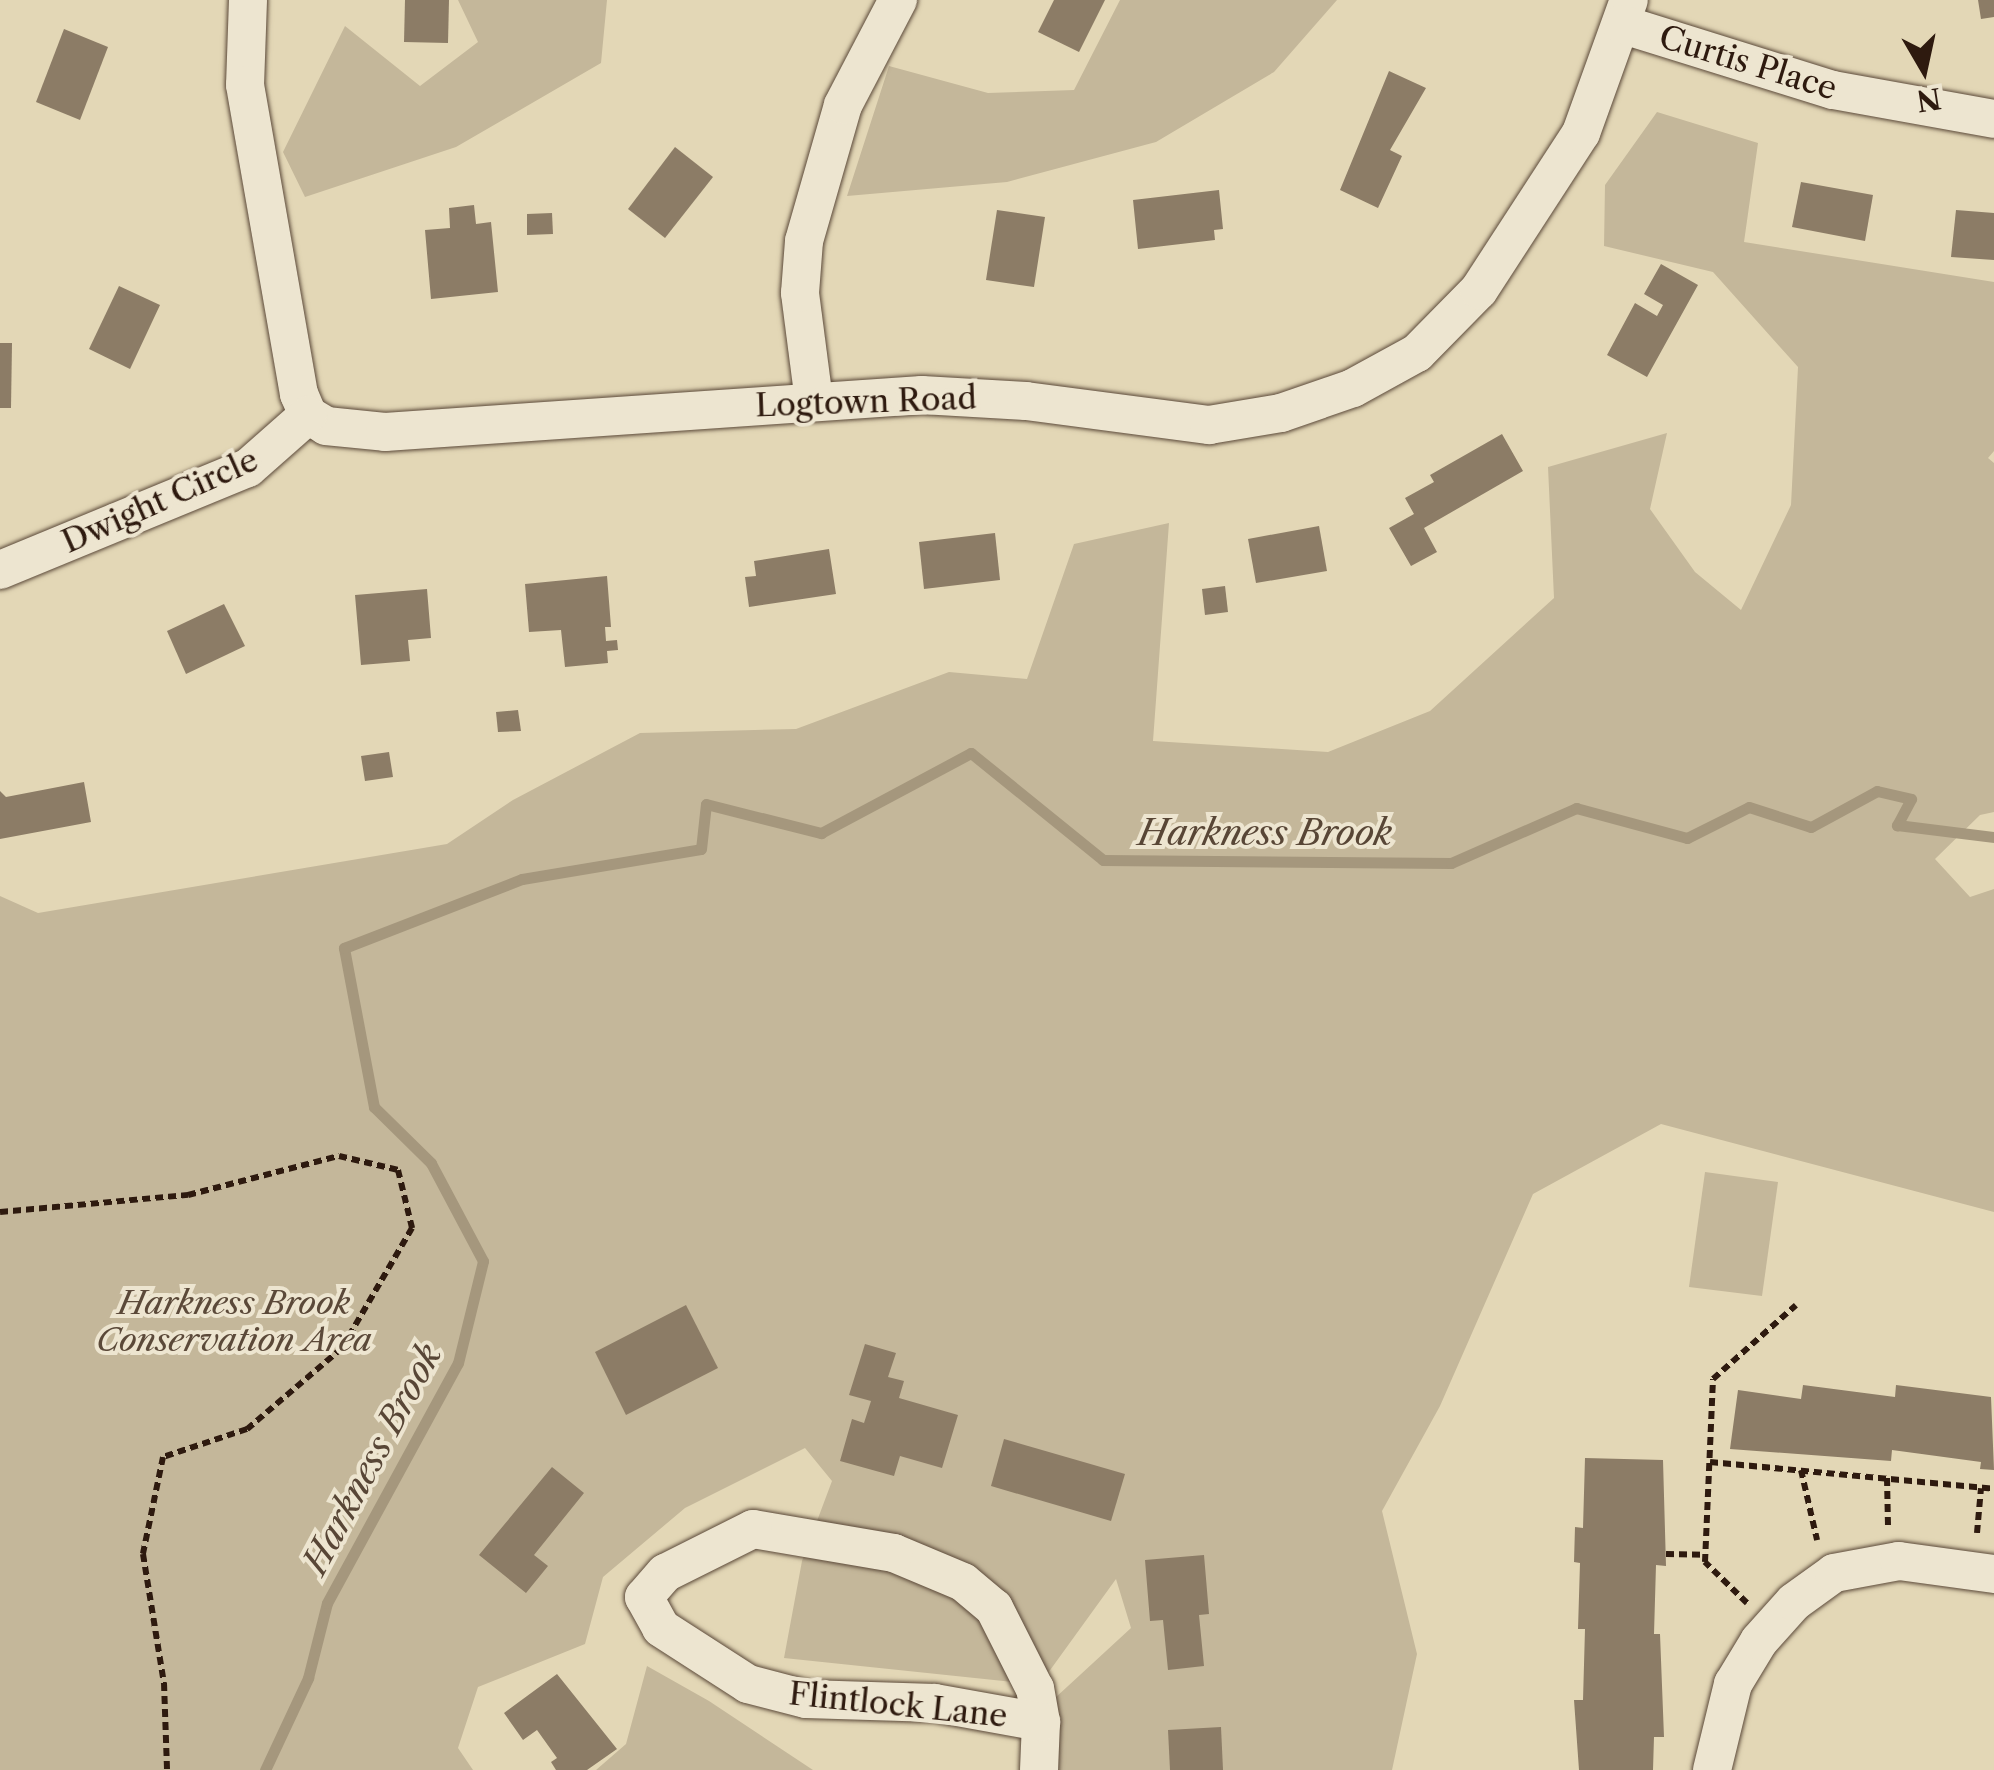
<!DOCTYPE html>
<html>
<head>
<meta charset="utf-8">
<style>
	body { margin:0 }
	#map { position:relative; width:1994px; height:1770px; overflow:hidden; background:#e3d7b6; font-family:"Libre Caslon Text",serif }
	div>[style] { position:absolute }
	.green>* { inset:0; background:#c4b79a }
	.stream>* { height:11px; margin:-5.5px; padding:0 5.5px; transform-origin:5.5px; border-radius:5.5px; background:#a5977d }
	.building>* { inset:0; background:#8c7c66 }
	.path>* { height:6px; margin-top:-3px; transform-origin:0; background:repeating-linear-gradient(90deg,#2e1a0f 0 8px,transparent 0 13px) }
	.roads { filter:drop-shadow(0 0 2px #5b4939) drop-shadow(0 0 2px #5b4939) }
	.minor>* { height:38px; margin:-19px; padding:0 19px; transform-origin:19px; border-radius:19px; background:#ede5d0 }
	span { translate:-50% -50%; white-space:nowrap; text-align:center; line-height:1.15; -webkit-text-stroke:8px #ede5d0; paint-order:stroke }
	.street-label { font-size:32px; color:#2e1a0f }
	.park-label { font-size:32px; color:#5b4939; font-style:italic }
	.water-label { font-size:35px; color:#584636; font-style:italic }
	.north { position:absolute; left:1874px; top:20px; width:100px; height:100px; -webkit-text-stroke:8px #ede5d0; paint-order:stroke; rotate:171deg; font-size:28px; font-weight:700; line-height:40px; text-align:center; color:#2e1a0f }
	.north::after { content:''; display:block; margin:auto; width:35px; height:45px; background:#2e1a0f; clip-path:polygon(50% 0,100% 100%,50% 72%,0 100%) }
</style>
</head>
<body>
<div id="map">
	<div class="green">
		<div style="clip-path:polygon(458px 0,607px 0,601px 63px,456px 147px,305px 197px,283px 152px,345px 26px,420px 86px,478px 42px)"></div>
		<div style="clip-path:polygon(1120px 0,1337px 0,1274px 72px,1156px 142px,1007px 182px,847px 196px,889px 66px,988px 93px,1074px 90px)"></div>
		<div style="clip-path:polygon(1657px 112px,1758px 143px,1744px 242px,1994px 282px,1994px 451px,1988px 458px,1994px 463px,1994px 812px,1980px 815px,1935px 859px,1970px 897px,1994px 889px,1994px 1212px,1661px 1124px,1533px 1194px,1440px 1406px,1382px 1511px,1417px 1654px,1392px 1770px,1059px 1770px,1055px 1698px,1131px 1628px,1116px 1579px,1048px 1673px,1013px 1682px,784px 1658px,802px 1561px,832px 1481px,805px 1448px,685px 1508px,603px 1577px,585px 1644px,478px 1687px,458px 1748px,473px 1770px,0 1770px,0 896px,38px 913px,447px 844px,513px 800px,640px 733px,796px 729px,949px 672px,1027px 679px,1074px 544px,1169px 523px,1153px 741px,1328px 752px,1430px 711px,1554px 598px,1548px 467px,1667px 433px,1650px 509px,1695px 572px,1741px 610px,1791px 505px,1798px 367px,1713px 272px,1604px 246px,1605px 185px)"></div>
		<div style="clip-path:polygon(1705px 1172px,1778px 1182px,1762px 1296px,1689px 1287px)"></div>
		<div style="clip-path:polygon(647px 1666px,709px 1701px,813px 1770px,596px 1770px,626px 1744px)"></div>
	</div>
	<div class="stream">
		<div style="left:265px;top:1770px;width:102px;rotate:-64.9deg"></div>
		<div style="left:308px;top:1678px;width:77px;rotate:-75.8deg"></div>
		<div style="left:327px;top:1603px;width:273px;rotate:-61.4deg"></div>
		<div style="left:458px;top:1363px;width:105px;rotate:-76.2deg"></div>
		<div style="left:483px;top:1261px;width:111px;rotate:-118deg"></div>
		<div style="left:431px;top:1163px;width:80px;rotate:-135.5deg"></div>
		<div style="left:374px;top:1107px;width:162px;rotate:-100.7deg"></div>
		<div style="left:344px;top:948px;width:191px;rotate:-21.2deg"></div>
		<div style="left:522px;top:879px;width:181px;rotate:-9.5deg"></div>
		<div style="left:701px;top:849px;width:45px;rotate:-83.7deg"></div>
		<div style="left:706px;top:804px;width:119px;rotate:14.2deg"></div>
		<div style="left:821px;top:833px;width:170px;rotate:-28.1deg"></div>
		<div style="left:971px;top:753px;width:170px;rotate:39deg"></div>
		<div style="left:1103px;top:860px;width:348px;rotate:0.5deg"></div>
		<div style="left:1451px;top:863px;width:137px;rotate:-23.7deg"></div>
		<div style="left:1576px;top:808px;width:115px;rotate:15.1deg"></div>
		<div style="left:1687px;top:838px;width:69px;rotate:-26.6deg"></div>
		<div style="left:1749px;top:807px;width:65px;rotate:17.9deg"></div>
		<div style="left:1811px;top:827px;width:75px;rotate:-28.6deg"></div>
		<div style="left:1877px;top:791px;width:35px;rotate:13deg"></div>
		<div style="left:1911px;top:799px;width:30px;rotate:118deg"></div>
		<div style="left:1897px;top:825px;width:98px;rotate:7.1deg"></div>
	</div>
	<div class="building">
		<div style="clip-path:polygon(405px 0,449px 0,448px 43px,404px 42px)"></div>
		<div style="clip-path:polygon(1054px 0,1105px 0,1079px 52px,1038px 32px)"></div>
		<div style="clip-path:polygon(1978px 0,1994px 0,1994px 17px,1981px 19px)"></div>
		<div style="clip-path:polygon(64px 29px,108px 47px,80px 120px,36px 102px)"></div>
		<div style="clip-path:polygon(1389px 71px,1426px 88px,1390px 150px,1402px 156px,1378px 208px,1340px 190px)"></div>
		<div style="clip-path:polygon(675px 147px,713px 177px,665px 238px,628px 209px)"></div>
		<div style="clip-path:polygon(1801px 182px,1873px 195px,1865px 241px,1792px 227px)"></div>
		<div style="clip-path:polygon(1219px 190px,1223px 229px,1214px 230px,1215px 240px,1138px 249px,1133px 200px)"></div>
		<div style="clip-path:polygon(474px 205px,476px 224px,491px 222px,498px 292px,431px 299px,425px 230px,450px 228px,449px 208px)"></div>
		<div style="clip-path:polygon(997px 210px,1045px 217px,1034px 287px,986px 280px)"></div>
		<div style="clip-path:polygon(1956px 210px,1994px 213px,1994px 260px,1951px 257px)"></div>
		<div style="clip-path:polygon(552px 213px,553px 234px,527px 235px,527px 214px)"></div>
		<div style="clip-path:polygon(1661px 264px,1698px 285px,1647px 377px,1607px 355px,1635px 303px,1657px 316px,1663px 305px,1644px 294px)"></div>
		<div style="clip-path:polygon(119px 286px,160px 305px,130px 369px,89px 349px)"></div>
		<div style="clip-path:polygon(0 343px,12px 343px,11px 408px,0 408px)"></div>
		<div style="clip-path:polygon(1502px 434px,1523px 471px,1424px 528px,1437px 552px,1411px 566px,1389px 528px,1414px 514px,1405px 498px,1434px 482px,1430px 475px)"></div>
		<div style="clip-path:polygon(1319px 526px,1327px 571px,1256px 583px,1248px 539px)"></div>
		<div style="clip-path:polygon(995px 533px,1000px 580px,924px 589px,919px 542px)"></div>
		<div style="clip-path:polygon(829px 549px,836px 594px,749px 607px,745px 577px,756px 576px,754px 561px)"></div>
		<div style="clip-path:polygon(607px 576px,611px 627px,605px 627px,606px 641px,617px 640px,618px 650px,607px 651px,608px 663px,565px 667px,561px 630px,529px 632px,525px 584px)"></div>
		<div style="clip-path:polygon(1225px 586px,1228px 612px,1205px 615px,1202px 589px)"></div>
		<div style="clip-path:polygon(427px 589px,431px 638px,408px 640px,410px 661px,361px 665px,355px 595px)"></div>
		<div style="clip-path:polygon(224px 604px,245px 646px,186px 674px,167px 631px)"></div>
		<div style="clip-path:polygon(518px 710px,521px 731px,498px 732px,496px 712px)"></div>
		<div style="clip-path:polygon(389px 752px,393px 777px,365px 781px,361px 756px)"></div>
		<div style="clip-path:polygon(84px 782px,91px 822px,0 839px,0 791px,6px 797px)"></div>
		<div style="clip-path:polygon(686px 1305px,718px 1368px,626px 1415px,595px 1352px)"></div>
		<div style="clip-path:polygon(865px 1344px,896px 1353px,888px 1377px,904px 1381px,899px 1398px,958px 1415px,942px 1468px,900px 1456px,894px 1476px,840px 1461px,852px 1419px,864px 1423px,871px 1401px,849px 1395px)"></div>
		<div style="clip-path:polygon(1803px 1385px,1895px 1397px,1896px 1385px,1991px 1397px,1994px 1470px,1980px 1469px,1981px 1462px,1892px 1450px,1891px 1461px,1730px 1449px,1738px 1390px,1801px 1399px)"></div>
		<div style="clip-path:polygon(1004px 1439px,1125px 1474px,1111px 1521px,991px 1486px)"></div>
		<div style="clip-path:polygon(1585px 1458px,1663px 1460px,1666px 1566px,1656px 1565px,1654px 1634px,1660px 1634px,1664px 1737px,1654px 1737px,1653px 1770px,1579px 1770px,1574px 1700px,1583px 1700px,1585px 1629px,1578px 1629px,1580px 1563px,1574px 1562px,1575px 1527px,1583px 1528px)"></div>
		<div style="clip-path:polygon(552px 1467px,584px 1493px,534px 1555px,548px 1566px,526px 1593px,479px 1555px)"></div>
		<div style="clip-path:polygon(1204px 1555px,1209px 1614px,1199px 1615px,1204px 1666px,1168px 1670px,1163px 1620px,1150px 1621px,1145px 1560px)"></div>
		<div style="clip-path:polygon(557px 1674px,617px 1749px,587px 1770px,556px 1770px,551px 1762px,557px 1758px,537px 1730px,523px 1740px,504px 1713px)"></div>
		<div style="clip-path:polygon(1221px 1727px,1223px 1770px,1170px 1770px,1168px 1730px)"></div>
	</div>
	<div class="path">
		<div style="left:0;top:1212px;width:189px;rotate:-5.2deg"></div>
		<div style="left:188px;top:1195px;width:156px;rotate:-14.5deg"></div>
		<div style="left:339px;top:1156px;width:61px;rotate:13.3deg"></div>
		<div style="left:398px;top:1170px;width:60px;rotate:76.4deg"></div>
		<div style="left:412px;top:1228px;width:139px;rotate:120.3deg"></div>
		<div style="left:342px;top:1348px;width:125px;rotate:139.5deg"></div>
		<div style="left:247px;top:1429px;width:89px;rotate:161.6deg"></div>
		<div style="left:163px;top:1457px;width:99px;rotate:101.7deg"></div>
		<div style="left:143px;top:1554px;width:131px;rotate:80.8deg"></div>
		<div style="left:164px;top:1683px;width:87px;rotate:88deg"></div>
		<div style="left:1710px;top:1462px;width:285px;rotate:5.4deg"></div>
		<div style="left:1801px;top:1470px;width:72px;rotate:77.1deg"></div>
		<div style="left:1887px;top:1478px;width:47px;rotate:88.8deg"></div>
		<div style="left:1977px;top:1533px;width:45px;rotate:-84.9deg"></div>
		<div style="left:1666px;top:1554px;width:39px;rotate:1deg"></div>
		<div style="left:1747px;top:1603px;width:59px;rotate:-135.7deg"></div>
		<div style="left:1705px;top:1562px;width:183px;rotate:-87.5deg"></div>
		<div style="left:1713px;top:1379px;width:111px;rotate:-41.7deg"></div>
	</div>
	<div class="roads">
		<div class="minor">
			<div style="left:248px;top:0;width:85px;rotate:92deg"></div>
			<div style="left:245px;top:85px;width:314px;rotate:80.1deg"></div>
			<div style="left:299px;top:394px;width:23px;rotate:67deg"></div>
			<div style="left:308px;top:415px;width:21px;rotate:31deg"></div>
			<div style="left:326px;top:426px;width:59px;rotate:5.8deg"></div>
			<div style="left:385px;top:432px;width:538px;rotate:-3.94deg"></div>
			<div style="left:922px;top:395px;width:104px;rotate:3.3deg"></div>
			<div style="left:1026px;top:401px;width:185px;rotate:7.5deg"></div>
			<div style="left:1209px;top:425px;width:73px;rotate:-9.5deg"></div>
			<div style="left:1281px;top:413px;width:76px;rotate:-19.1deg"></div>
			<div style="left:1353px;top:388px;width:73px;rotate:-28.7deg"></div>
			<div style="left:1417px;top:353px;width:88px;rotate:-45.5deg"></div>
			<div style="left:1479px;top:290px;width:187px;rotate:-57deg"></div>
			<div style="left:1581px;top:133px;width:141px;rotate:-70.2deg"></div>
			<div style="left:1621px;top:24px;width:222px;rotate:17.3deg"></div>
			<div style="left:1833px;top:90px;width:164px;rotate:10.2deg"></div>
			<div style="left:814px;top:401px;width:109px;rotate:-97.4deg"></div>
			<div style="left:800px;top:293px;width:52px;rotate:-85.6deg"></div>
			<div style="left:804px;top:241px;width:141px;rotate:-74deg"></div>
			<div style="left:843px;top:105px;width:119px;rotate:-62.4deg"></div>
			<div style="left:0;top:570px;width:268px;rotate:-22.4deg"></div>
			<div style="left:248px;top:468px;width:80px;rotate:-41.5deg"></div>
			<div style="left:1039px;top:1770px;width:48px;rotate:-87.6deg"></div>
			<div style="left:1041px;top:1722px;width:34px;rotate:-100deg"></div>
			<div style="left:1035px;top:1689px;width:91px;rotate:-116.8deg"></div>
			<div style="left:994px;top:1608px;width:40px;rotate:-140deg"></div>
			<div style="left:963px;top:1582px;width:75px;rotate:-157.2deg"></div>
			<div style="left:894px;top:1553px;width:143px;rotate:-170.3deg"></div>
			<div style="left:753px;top:1529px;width:98px;rotate:153.4deg"></div>
			<div style="left:665px;top:1573px;width:32px;rotate:131deg"></div>
			<div style="left:644px;top:1597px;width:35px;rotate:61deg"></div>
			<div style="left:661px;top:1628px;width:103px;rotate:32.8deg"></div>
			<div style="left:748px;top:1684px;width:60px;rotate:14.5deg"></div>
			<div style="left:806px;top:1699px;width:129px;rotate:1.8deg"></div>
			<div style="left:935px;top:1703px;width:108px;rotate:10.2deg"></div>
			<div style="left:1712px;top:1770px;width:89px;rotate:-76.3deg"></div>
			<div style="left:1733px;top:1684px;width:50px;rotate:-58.8deg"></div>
			<div style="left:1759px;top:1641px;width:52px;rotate:-48.1deg"></div>
			<div style="left:1794px;top:1602px;width:49px;rotate:-35.9deg"></div>
			<div style="left:1834px;top:1573px;width:66px;rotate:-10.5deg"></div>
			<div style="left:1899px;top:1561px;width:96px;rotate:7.8deg"></div>
		</div>
	</div>
	<div class="street-label">
		<span style="left:1748px;top:63px;rotate:17deg">Curtis Place</span>
		<span style="left:866px;top:402px;rotate:-2deg">Logtown Road</span>
		<span style="left:160px;top:501px;rotate:-24deg">Dwight Circle</span>
		<span style="left:898px;top:1705px;rotate:6deg">Flintlock Lane</span>
	</div>
	<div class="park-label">
		<span style="left:234px;top:1322px">Harkness Brook<br>Conservation Area</span>
	</div>
	<div class="water-label">
		<span style="left:1265px;top:833px">Harkness Brook</span>
		<span style="left:372px;top:1459px;rotate:-62deg">Harkness Brook</span>
	</div>
	<div class="north">N</div>
</div>
</body>
</html>
